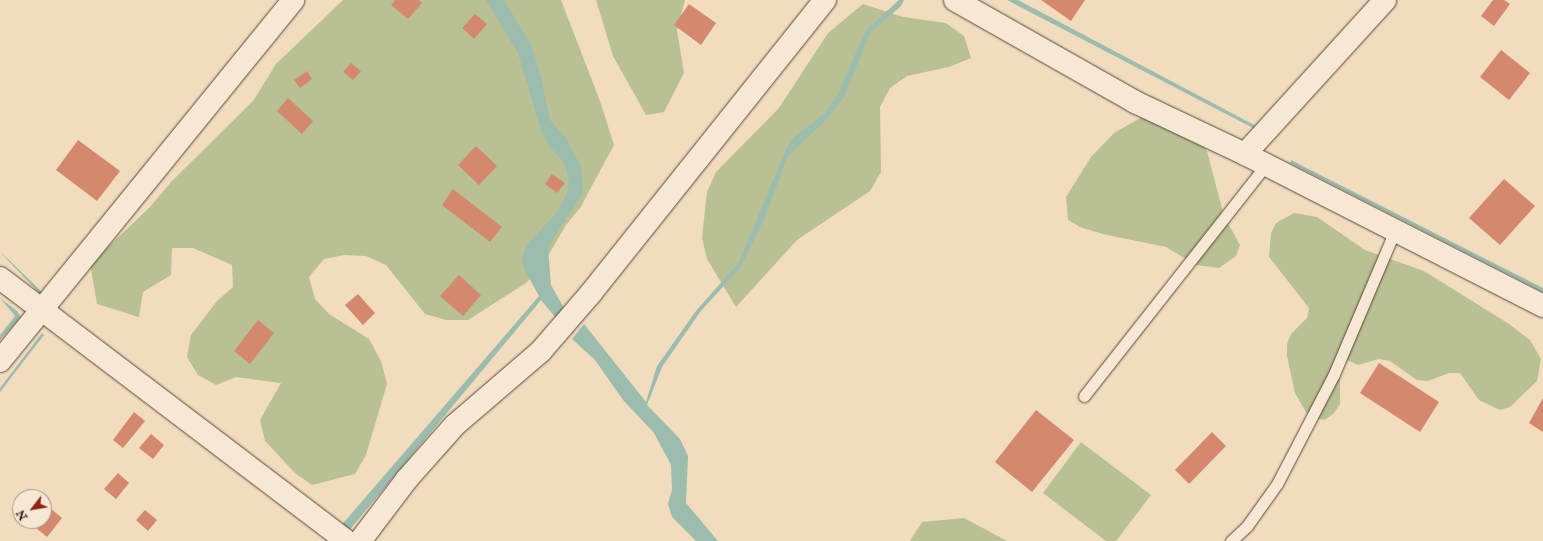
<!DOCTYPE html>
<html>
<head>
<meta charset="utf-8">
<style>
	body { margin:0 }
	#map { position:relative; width:1543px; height:541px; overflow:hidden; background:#f2dcbe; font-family:"IM FELL Double Pica",serif }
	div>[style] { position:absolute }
	.green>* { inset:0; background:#b9c093 }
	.water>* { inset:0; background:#9cbcae }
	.building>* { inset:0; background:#d4886e }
	.roads { filter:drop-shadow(0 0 1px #5a4739) drop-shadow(0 0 1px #5a4739) }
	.service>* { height:11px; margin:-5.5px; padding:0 5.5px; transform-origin:5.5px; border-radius:5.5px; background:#f7e8d5 }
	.minor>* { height:22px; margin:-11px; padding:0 11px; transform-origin:11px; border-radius:11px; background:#f7e8d5 }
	span { translate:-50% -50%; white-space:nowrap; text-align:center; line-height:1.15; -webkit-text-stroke:3px #f7e8d5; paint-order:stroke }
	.north { position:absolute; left:12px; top:489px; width:40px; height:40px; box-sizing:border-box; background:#f7e8d5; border:1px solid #a49485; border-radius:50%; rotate:239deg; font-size:11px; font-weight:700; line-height:16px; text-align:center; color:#27150d }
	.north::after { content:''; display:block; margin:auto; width:14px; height:18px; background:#8f2418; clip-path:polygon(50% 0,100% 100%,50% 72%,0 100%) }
</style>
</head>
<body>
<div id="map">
	<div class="green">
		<div style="clip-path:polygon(343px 0,561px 0,600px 101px,614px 145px,580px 208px,566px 225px,542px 266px,526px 283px,468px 320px,446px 320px,425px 314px,386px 265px,366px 256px,344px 255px,324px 259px,309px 277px,315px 299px,329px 314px,369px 339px,381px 361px,387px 384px,366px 455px,355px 474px,312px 485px,295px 473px,265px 441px,260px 420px,281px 383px,236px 377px,216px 385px,198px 375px,187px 357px,191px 335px,217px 301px,233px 287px,232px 265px,193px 248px,172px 248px,171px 275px,143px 292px,139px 317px,97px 304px,90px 264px,150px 207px,171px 182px,253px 101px,276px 64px)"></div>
		<div style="clip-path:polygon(685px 0,677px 30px,684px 73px,664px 112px,646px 115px,613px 56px,596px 0)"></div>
		<div style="clip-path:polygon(863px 4px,903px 17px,946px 23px,964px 36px,971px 58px,949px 67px,907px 76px,890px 88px,880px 107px,881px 172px,870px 191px,797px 240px,736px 307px,707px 259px,702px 238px,707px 192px,716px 172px,779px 108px,828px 33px)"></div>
		<div style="clip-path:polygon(1144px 116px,1201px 142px,1207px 151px,1224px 216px,1240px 245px,1236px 256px,1219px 268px,1196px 265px,1166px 247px,1107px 235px,1082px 228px,1068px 220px,1066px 197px,1091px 157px,1114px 133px)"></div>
		<div style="clip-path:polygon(1294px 213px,1317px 217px,1365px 250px,1424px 271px,1509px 324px,1530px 340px,1541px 359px,1537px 381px,1510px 407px,1500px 410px,1479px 400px,1460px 373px,1449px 373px,1428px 381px,1417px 380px,1390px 361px,1379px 359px,1358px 365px,1347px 360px,1340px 369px,1340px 404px,1334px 413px,1325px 420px,1315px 418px,1306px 412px,1295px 393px,1287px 356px,1287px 344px,1291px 334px,1307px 318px,1309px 308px,1269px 257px,1271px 233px,1276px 223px)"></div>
		<div style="clip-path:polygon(1081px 442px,1151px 495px,1116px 541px,1106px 541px,1043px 493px)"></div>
		<div style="clip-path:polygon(964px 518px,1007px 541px,910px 541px,922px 522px)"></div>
	</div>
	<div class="water">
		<div style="clip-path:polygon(486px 0,504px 0,531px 45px,540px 73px,550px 120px,566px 138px,581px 167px,583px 193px,548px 247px,551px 285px,568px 315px,560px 323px,541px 300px,347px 533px,339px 528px,539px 296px,525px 271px,522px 261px,526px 246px,558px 211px,567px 193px,569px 179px,564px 163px,550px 147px,541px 130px,518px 53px)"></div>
		<div style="clip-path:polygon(899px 0,904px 0,901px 6px,870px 33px,844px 97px,828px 118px,788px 156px,765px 217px,741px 267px,700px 312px,662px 367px,647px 405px,680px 439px,688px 456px,686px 503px,718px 541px,696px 541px,672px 517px,668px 504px,672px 490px,671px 465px,654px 433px,623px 400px,595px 360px,572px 339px,584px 324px,646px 402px,657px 366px,696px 311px,739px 262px,786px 149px,793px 138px,825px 113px,837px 96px,866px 30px)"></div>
		<div style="clip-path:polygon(1007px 0,1018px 0,1258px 127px,1255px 129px)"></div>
		<div style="clip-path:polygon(1291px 160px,1543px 288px,1543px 292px,1290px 163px)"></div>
		<div style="clip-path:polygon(0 252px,8px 259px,42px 292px,40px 294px)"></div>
		<div style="clip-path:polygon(0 298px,17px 311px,21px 317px,0 340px,0 335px,15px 316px)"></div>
		<div style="clip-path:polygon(42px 333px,44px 335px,0 392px,0 388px)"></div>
	</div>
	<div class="building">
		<div style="clip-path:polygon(395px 0,419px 0,422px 3px,408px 19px,391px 5px)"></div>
		<div style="clip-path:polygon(1041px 0,1085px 0,1071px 21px)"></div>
		<div style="clip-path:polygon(1493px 0,1504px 0,1510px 4px,1494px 26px,1481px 16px)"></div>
		<div style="clip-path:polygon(689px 4px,716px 23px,701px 45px,674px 25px)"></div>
		<div style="clip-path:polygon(475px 14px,487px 24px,474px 39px,462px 28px)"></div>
		<div style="clip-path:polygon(1501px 50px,1530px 73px,1509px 100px,1480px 77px)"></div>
		<div style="clip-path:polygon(351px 63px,361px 71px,353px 80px,343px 72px)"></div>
		<div style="clip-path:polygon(307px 71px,312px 79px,300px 88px,294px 80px)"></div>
		<div style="clip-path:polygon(288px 98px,313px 121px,302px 134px,277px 111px)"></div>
		<div style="clip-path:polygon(78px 140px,120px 171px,97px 201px,56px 170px)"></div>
		<div style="clip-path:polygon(476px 146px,497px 166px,479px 185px,458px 165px)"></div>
		<div style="clip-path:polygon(552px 174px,565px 183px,557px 193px,545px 184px)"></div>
		<div style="clip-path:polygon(1504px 179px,1535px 206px,1500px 245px,1469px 218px)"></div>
		<div style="clip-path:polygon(453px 189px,502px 227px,490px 242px,442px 205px)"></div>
		<div style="clip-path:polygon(459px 275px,481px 295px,463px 316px,440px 296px)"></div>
		<div style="clip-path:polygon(358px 294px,375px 313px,363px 325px,345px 305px)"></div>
		<div style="clip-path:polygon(258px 320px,274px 333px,250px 364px,234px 351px)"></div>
		<div style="clip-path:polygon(1379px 363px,1439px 402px,1420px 432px,1360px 393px)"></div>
		<div style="clip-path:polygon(1543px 398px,1543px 432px,1529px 423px)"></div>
		<div style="clip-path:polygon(1036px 410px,1074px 440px,1032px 492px,995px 462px)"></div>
		<div style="clip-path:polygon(134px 412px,145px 421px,123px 448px,113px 440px)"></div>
		<div style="clip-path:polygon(1212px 432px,1226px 446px,1189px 484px,1175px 470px)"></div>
		<div style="clip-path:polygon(151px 434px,164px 445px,153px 459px,139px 448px)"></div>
		<div style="clip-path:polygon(118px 473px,129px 483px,116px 499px,104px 489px)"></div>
		<div style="clip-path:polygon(44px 503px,50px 508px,44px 514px)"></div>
		<div style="clip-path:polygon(50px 508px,62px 518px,47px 537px,35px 527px,40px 521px,44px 521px,44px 516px)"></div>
		<div style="clip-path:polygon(145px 510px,157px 520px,148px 531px,136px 520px)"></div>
	</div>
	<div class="roads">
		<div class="service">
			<div style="left:1084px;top:396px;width:294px;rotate:-51.8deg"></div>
			<div style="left:1231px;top:541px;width:22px;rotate:-43deg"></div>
			<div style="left:1247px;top:526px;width:52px;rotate:-54.5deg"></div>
			<div style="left:1277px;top:484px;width:124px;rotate:-62.6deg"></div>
			<div style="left:1334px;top:374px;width:156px;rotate:-67deg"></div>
		</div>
		<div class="minor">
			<div style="left:955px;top:0;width:207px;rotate:29.5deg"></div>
			<div style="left:1135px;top:102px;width:122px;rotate:25.3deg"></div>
			<div style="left:1245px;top:154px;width:335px;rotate:27deg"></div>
			<div style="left:1245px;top:154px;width:208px;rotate:-47.7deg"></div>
			<div style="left:0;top:278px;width:435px;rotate:37.2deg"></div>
			<div style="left:0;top:361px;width:465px;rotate:-50.9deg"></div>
			<div style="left:360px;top:541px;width:78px;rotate:-52.8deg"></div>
			<div style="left:407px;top:479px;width:72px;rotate:-48.4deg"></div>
			<div style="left:455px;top:425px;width:113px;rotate:-40.7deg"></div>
			<div style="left:541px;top:351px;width:77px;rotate:-49.2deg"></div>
			<div style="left:591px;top:293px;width:375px;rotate:-51.4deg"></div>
		</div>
	</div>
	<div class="north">N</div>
</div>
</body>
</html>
